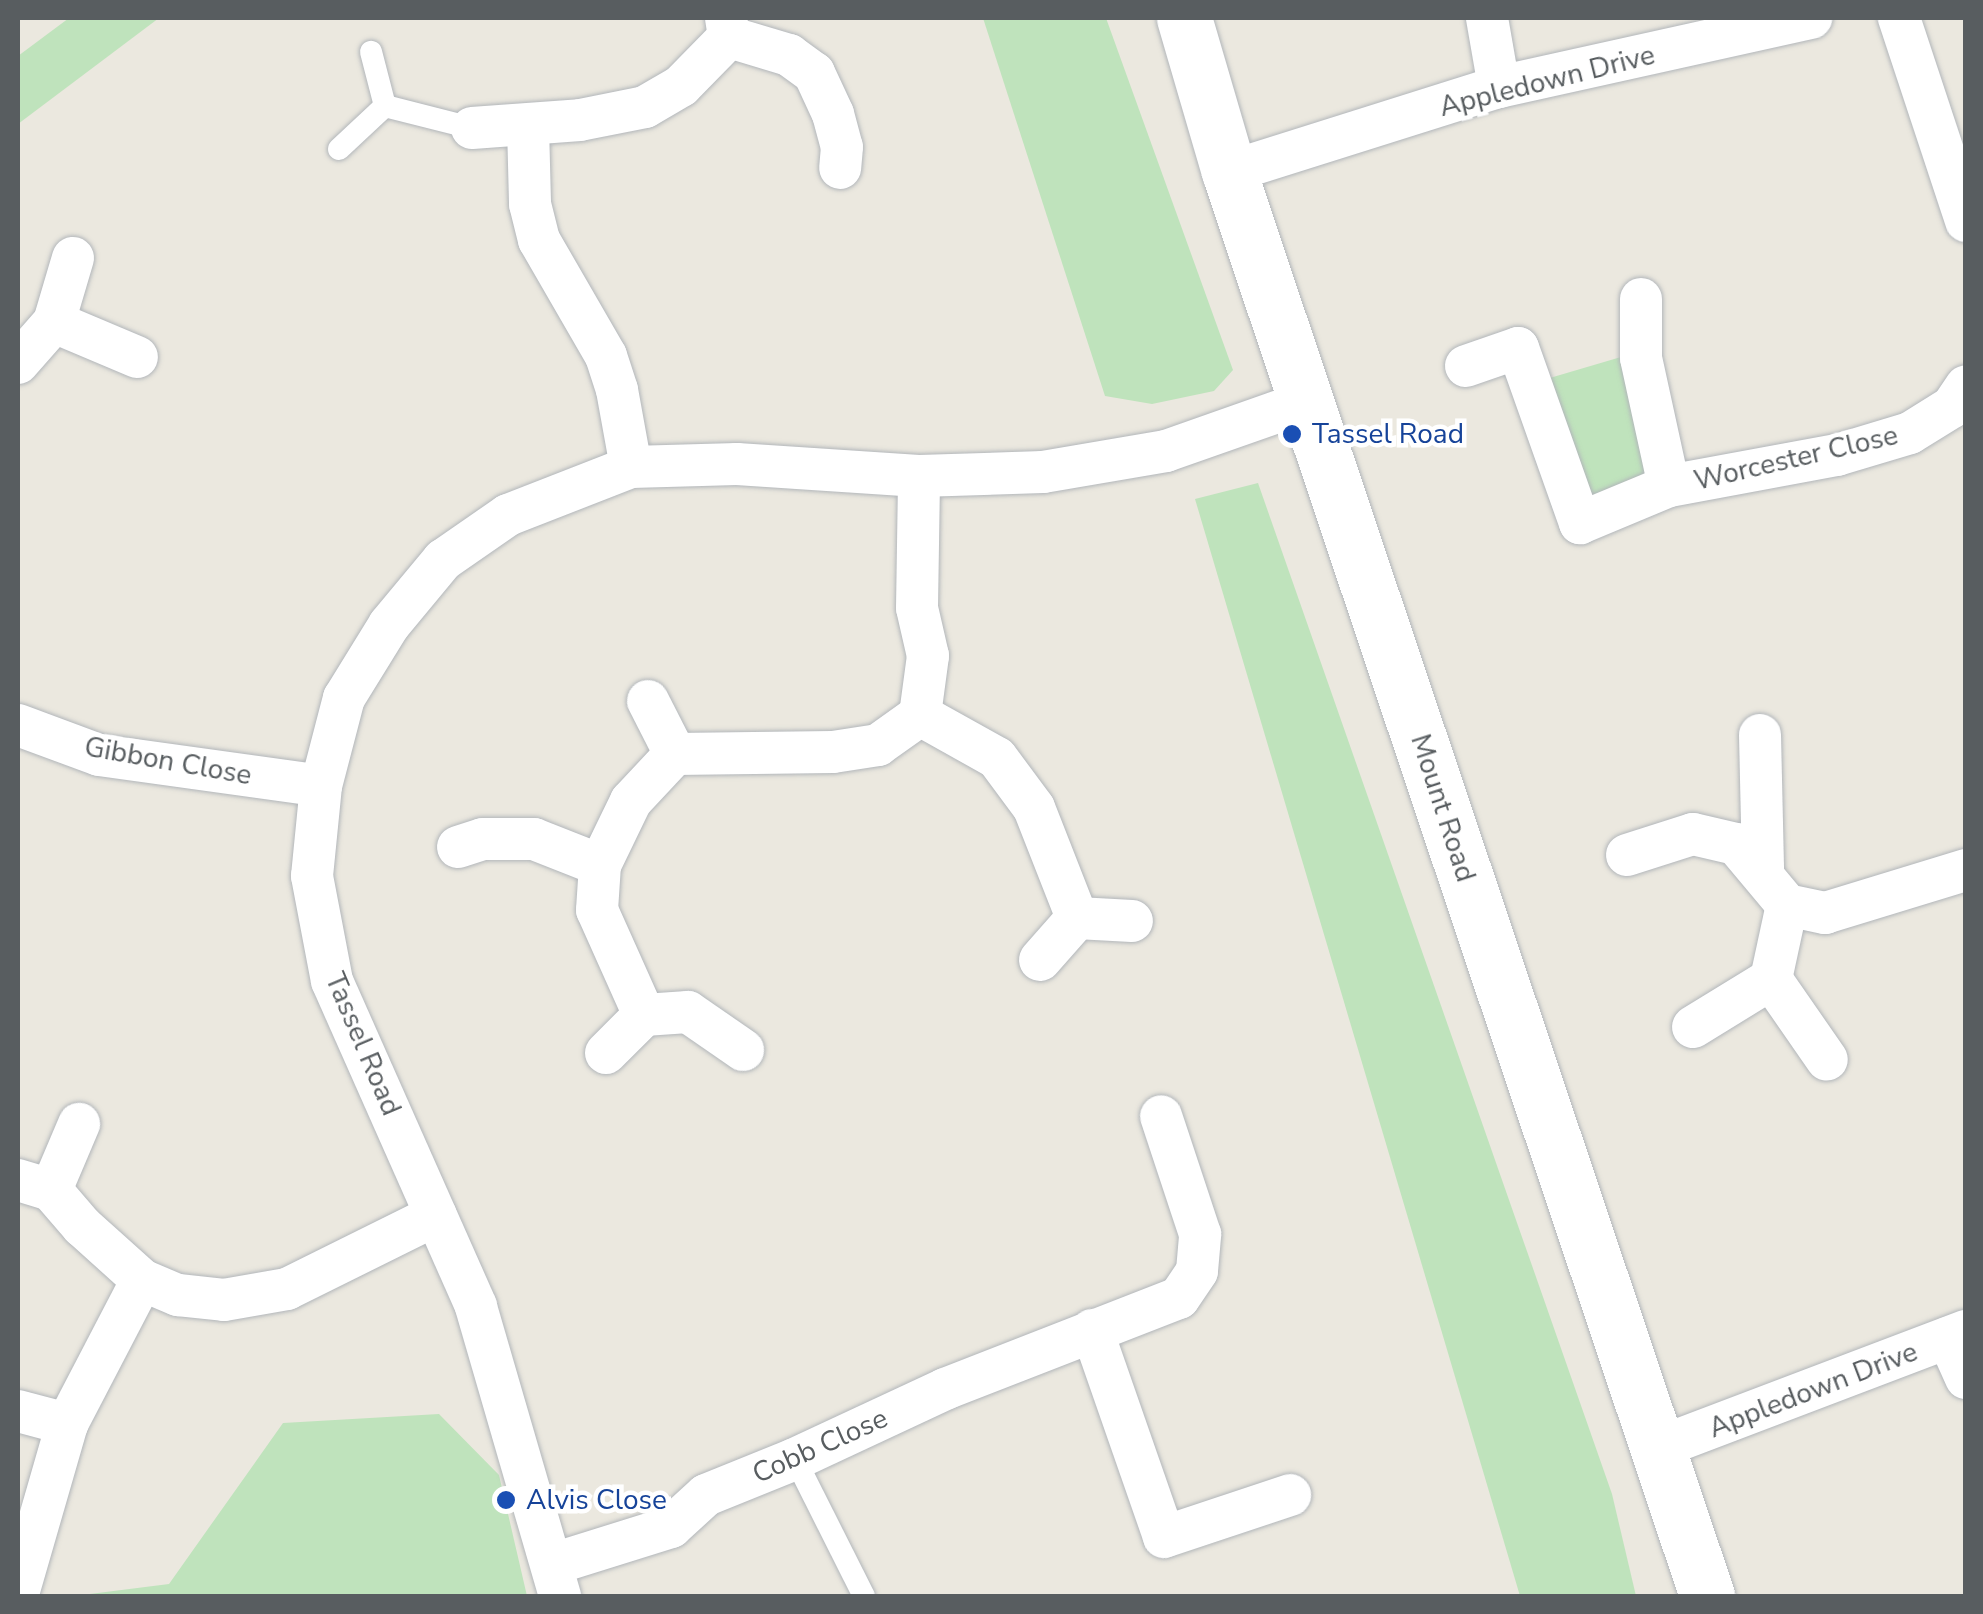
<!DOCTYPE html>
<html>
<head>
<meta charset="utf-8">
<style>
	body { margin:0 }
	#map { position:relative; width:1983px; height:1614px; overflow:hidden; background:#ebe8df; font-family:"Nunito Sans",sans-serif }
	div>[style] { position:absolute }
	.green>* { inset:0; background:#bfe3bc }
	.roads { filter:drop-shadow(0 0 2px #b2b6ba) drop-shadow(0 0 2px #b2b6ba) }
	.lane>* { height:22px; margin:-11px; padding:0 11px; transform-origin:11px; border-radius:11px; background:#fff }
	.street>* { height:42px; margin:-21px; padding:0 21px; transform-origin:21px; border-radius:21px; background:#fff }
	.secondary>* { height:55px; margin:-27.5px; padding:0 27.5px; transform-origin:27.5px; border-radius:27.5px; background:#fff }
	.dots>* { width:28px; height:28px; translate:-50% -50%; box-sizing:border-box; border:5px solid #fff; border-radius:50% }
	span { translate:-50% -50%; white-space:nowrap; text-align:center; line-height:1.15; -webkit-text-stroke:9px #fff; paint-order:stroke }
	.street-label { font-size:28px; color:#585d60 }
	.transit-label { font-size:28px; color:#164399 }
	.left { translate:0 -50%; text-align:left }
	.frame { position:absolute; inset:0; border:20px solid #585d60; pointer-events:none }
</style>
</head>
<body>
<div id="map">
	<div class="green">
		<div style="clip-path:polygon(69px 18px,159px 18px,18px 124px,18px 56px)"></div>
		<div style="clip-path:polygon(983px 18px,1106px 18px,1233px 370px,1214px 391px,1152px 404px,1105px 396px)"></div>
		<div style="clip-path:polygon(1621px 357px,1660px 482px,1577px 507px,1543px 380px)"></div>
		<div style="clip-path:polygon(1258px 483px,1612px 1494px,1636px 1596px,1520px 1596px,1195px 499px)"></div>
		<div style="clip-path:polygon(439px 1414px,499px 1475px,527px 1596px,74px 1596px,169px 1584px,283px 1423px)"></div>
	</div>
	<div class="roads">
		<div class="lane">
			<div style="left:385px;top:106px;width:90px;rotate:14.2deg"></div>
			<div style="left:339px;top:149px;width:63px;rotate:-43.1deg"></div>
			<div style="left:385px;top:106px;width:56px;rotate:-104.5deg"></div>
			<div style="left:795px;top:1459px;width:153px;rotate:63.3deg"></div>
		</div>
		<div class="street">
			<div style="left:726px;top:18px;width:19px;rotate:81deg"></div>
			<div style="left:729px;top:37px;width:63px;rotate:16.7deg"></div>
			<div style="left:789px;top:55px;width:31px;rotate:36deg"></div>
			<div style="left:814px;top:73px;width:45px;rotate:65.1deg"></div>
			<div style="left:833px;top:114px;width:34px;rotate:75deg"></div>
			<div style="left:842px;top:147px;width:21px;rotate:95deg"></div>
			<div style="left:1487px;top:18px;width:70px;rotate:80.1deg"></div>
			<div style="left:1899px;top:18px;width:214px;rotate:71.7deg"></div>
			<div style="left:528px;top:126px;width:78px;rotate:88.5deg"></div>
			<div style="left:530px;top:204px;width:37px;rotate:76deg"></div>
			<div style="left:539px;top:240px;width:134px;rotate:60deg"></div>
			<div style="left:606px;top:356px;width:36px;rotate:72deg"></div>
			<div style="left:617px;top:390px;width:78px;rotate:79.7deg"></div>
			<div style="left:472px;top:128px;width:108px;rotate:-4.2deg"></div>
			<div style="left:580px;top:120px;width:66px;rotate:-11.3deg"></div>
			<div style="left:645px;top:107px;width:42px;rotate:-30.3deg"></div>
			<div style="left:681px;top:86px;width:69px;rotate:-45.6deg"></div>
			<div style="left:1229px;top:172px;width:283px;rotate:-17.5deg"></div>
			<div style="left:1499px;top:87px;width:320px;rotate:-12.5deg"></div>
			<div style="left:73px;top:258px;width:67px;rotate:106.5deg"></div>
			<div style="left:54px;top:322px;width:90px;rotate:22.9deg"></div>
			<div style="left:1641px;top:299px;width:59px;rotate:90deg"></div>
			<div style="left:1641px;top:358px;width:131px;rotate:77.7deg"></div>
			<div style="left:18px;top:363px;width:55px;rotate:-48.7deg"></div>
			<div style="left:1466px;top:366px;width:55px;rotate:-19.1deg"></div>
			<div style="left:1518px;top:348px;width:186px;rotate:70.5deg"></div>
			<div style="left:1580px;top:523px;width:96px;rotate:-22.6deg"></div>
			<div style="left:1669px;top:486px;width:171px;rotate:-10.5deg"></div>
			<div style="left:1837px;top:455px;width:76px;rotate:-16.8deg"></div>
			<div style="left:1910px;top:433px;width:49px;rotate:-31.8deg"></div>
			<div style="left:1952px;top:407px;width:25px;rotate:-56deg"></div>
			<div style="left:648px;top:701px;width:59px;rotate:63deg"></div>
			<div style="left:920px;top:715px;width:88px;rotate:29.2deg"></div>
			<div style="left:997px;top:758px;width:62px;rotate:53.5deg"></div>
			<div style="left:1034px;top:808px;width:118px;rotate:68.6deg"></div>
			<div style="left:18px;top:725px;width:86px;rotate:20.3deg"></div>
			<div style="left:99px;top:755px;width:224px;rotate:7.9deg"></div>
			<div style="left:1760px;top:735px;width:137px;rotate:88.7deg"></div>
			<div style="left:458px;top:847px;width:26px;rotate:-18deg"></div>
			<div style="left:483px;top:839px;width:51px"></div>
			<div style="left:534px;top:839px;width:71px;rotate:21.5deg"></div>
			<div style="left:1627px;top:855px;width:69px;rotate:-17.7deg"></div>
			<div style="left:1693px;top:834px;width:44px;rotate:13.1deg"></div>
			<div style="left:1736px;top:844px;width:80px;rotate:50.1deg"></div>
			<div style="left:1787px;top:905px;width:39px;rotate:12deg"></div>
			<div style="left:1825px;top:913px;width:147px;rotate:-17deg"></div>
			<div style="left:1040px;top:960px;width:56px;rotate:-48.6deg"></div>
			<div style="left:1077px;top:918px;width:55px;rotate:3.1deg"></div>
			<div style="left:1771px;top:979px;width:98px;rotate:55.3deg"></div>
			<div style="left:644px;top:1015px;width:115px;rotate:-114.1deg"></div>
			<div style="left:597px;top:910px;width:45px;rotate:-86.2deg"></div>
			<div style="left:600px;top:865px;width:71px;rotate:-64.2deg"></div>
			<div style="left:631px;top:801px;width:64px;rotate:-46.9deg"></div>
			<div style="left:675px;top:754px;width:158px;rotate:-0.7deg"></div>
			<div style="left:833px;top:752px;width:46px;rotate:-8.8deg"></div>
			<div style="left:878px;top:745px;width:52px;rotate:-35.5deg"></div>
			<div style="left:920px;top:715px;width:60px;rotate:-82.3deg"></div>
			<div style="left:928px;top:656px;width:49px;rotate:-102.9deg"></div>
			<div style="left:917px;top:608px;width:132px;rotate:-89.1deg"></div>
			<div style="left:1693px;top:1027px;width:92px;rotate:-31.6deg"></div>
			<div style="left:1771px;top:979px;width:76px;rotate:-77.8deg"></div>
			<div style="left:606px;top:1053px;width:54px;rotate:-45deg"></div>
			<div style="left:644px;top:1015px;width:44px;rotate:-3.9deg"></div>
			<div style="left:688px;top:1012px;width:67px;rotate:34.6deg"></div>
			<div style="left:18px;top:1180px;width:34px;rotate:17deg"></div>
			<div style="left:51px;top:1190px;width:48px;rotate:49.3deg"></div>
			<div style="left:82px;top:1226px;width:81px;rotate:42deg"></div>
			<div style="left:142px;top:1280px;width:39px;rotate:23deg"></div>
			<div style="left:178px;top:1295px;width:46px;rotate:6.2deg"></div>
			<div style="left:224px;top:1300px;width:64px;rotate:-9.9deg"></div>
			<div style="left:287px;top:1289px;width:166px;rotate:-26.4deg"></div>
			<div style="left:51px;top:1190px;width:72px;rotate:-67deg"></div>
			<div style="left:1092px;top:1330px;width:219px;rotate:70.8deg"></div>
			<div style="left:1164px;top:1537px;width:133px;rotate:-18.4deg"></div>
			<div style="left:1948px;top:1338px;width:44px;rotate:65.8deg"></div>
			<div style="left:18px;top:1411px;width:51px;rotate:14.9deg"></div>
			<div style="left:1660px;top:1447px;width:327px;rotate:-20.8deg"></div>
			<div style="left:553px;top:1564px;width:124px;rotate:-17.4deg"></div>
			<div style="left:671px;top:1527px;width:47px;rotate:-42.4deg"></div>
			<div style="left:706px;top:1495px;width:96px;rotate:-22deg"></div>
			<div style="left:795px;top:1459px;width:166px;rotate:-25deg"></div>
			<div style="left:945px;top:1389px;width:251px;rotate:-21.3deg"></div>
			<div style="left:1179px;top:1298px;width:32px;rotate:-56deg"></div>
			<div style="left:1197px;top:1271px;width:37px;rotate:-85deg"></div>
			<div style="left:1200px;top:1234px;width:124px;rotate:-108.3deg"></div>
			<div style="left:18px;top:1594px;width:177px;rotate:-73.9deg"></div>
			<div style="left:67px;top:1424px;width:162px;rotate:-62.5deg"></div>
			<div style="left:560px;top:1596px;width:302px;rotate:-106.2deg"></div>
			<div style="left:476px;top:1306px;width:355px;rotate:-113.9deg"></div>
			<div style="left:332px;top:981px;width:107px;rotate:-100.8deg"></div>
			<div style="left:312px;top:876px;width:90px;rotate:-84.3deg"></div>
			<div style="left:321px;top:786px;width:91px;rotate:-75.4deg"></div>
			<div style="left:344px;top:698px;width:86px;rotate:-58.3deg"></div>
			<div style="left:389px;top:625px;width:85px;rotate:-50.3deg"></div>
			<div style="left:443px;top:560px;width:79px;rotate:-34.7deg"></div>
			<div style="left:508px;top:515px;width:132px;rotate:-21.3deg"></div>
			<div style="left:631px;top:467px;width:106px;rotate:-1.6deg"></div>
			<div style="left:737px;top:464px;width:182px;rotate:3.8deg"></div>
			<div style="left:919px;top:476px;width:124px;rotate:-1.8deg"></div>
			<div style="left:1043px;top:472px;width:125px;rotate:-9.7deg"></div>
			<div style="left:1166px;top:451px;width:151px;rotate:-19.4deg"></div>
		</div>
		<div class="secondary">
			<div style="left:1184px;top:18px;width:160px;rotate:73.7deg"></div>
			<div style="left:1229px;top:172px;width:1502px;rotate:71.44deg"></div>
		</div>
	</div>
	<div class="dots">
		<div style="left:1292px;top:434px;background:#1a4fb4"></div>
		<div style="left:506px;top:1500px;background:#1a4fb4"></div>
	</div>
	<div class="street-label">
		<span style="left:1547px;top:81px;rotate:-14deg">Appledown Drive</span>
		<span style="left:1796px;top:458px;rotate:-13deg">Worcester Close</span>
		<span style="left:168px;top:761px;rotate:10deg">Gibbon Close</span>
		<span style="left:1443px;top:808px;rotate:72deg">Mount Road</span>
		<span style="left:363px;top:1044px;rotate:67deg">Tassel Road</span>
		<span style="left:1813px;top:1390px;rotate:-21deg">Appledown Drive</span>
		<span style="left:820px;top:1446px;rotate:-24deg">Cobb Close</span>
	</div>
	<div class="transit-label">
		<span class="left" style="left:1312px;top:434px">Tassel Road</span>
		<span class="left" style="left:526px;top:1500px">Alvis Close</span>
	</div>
	<div class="frame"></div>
</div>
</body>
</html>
